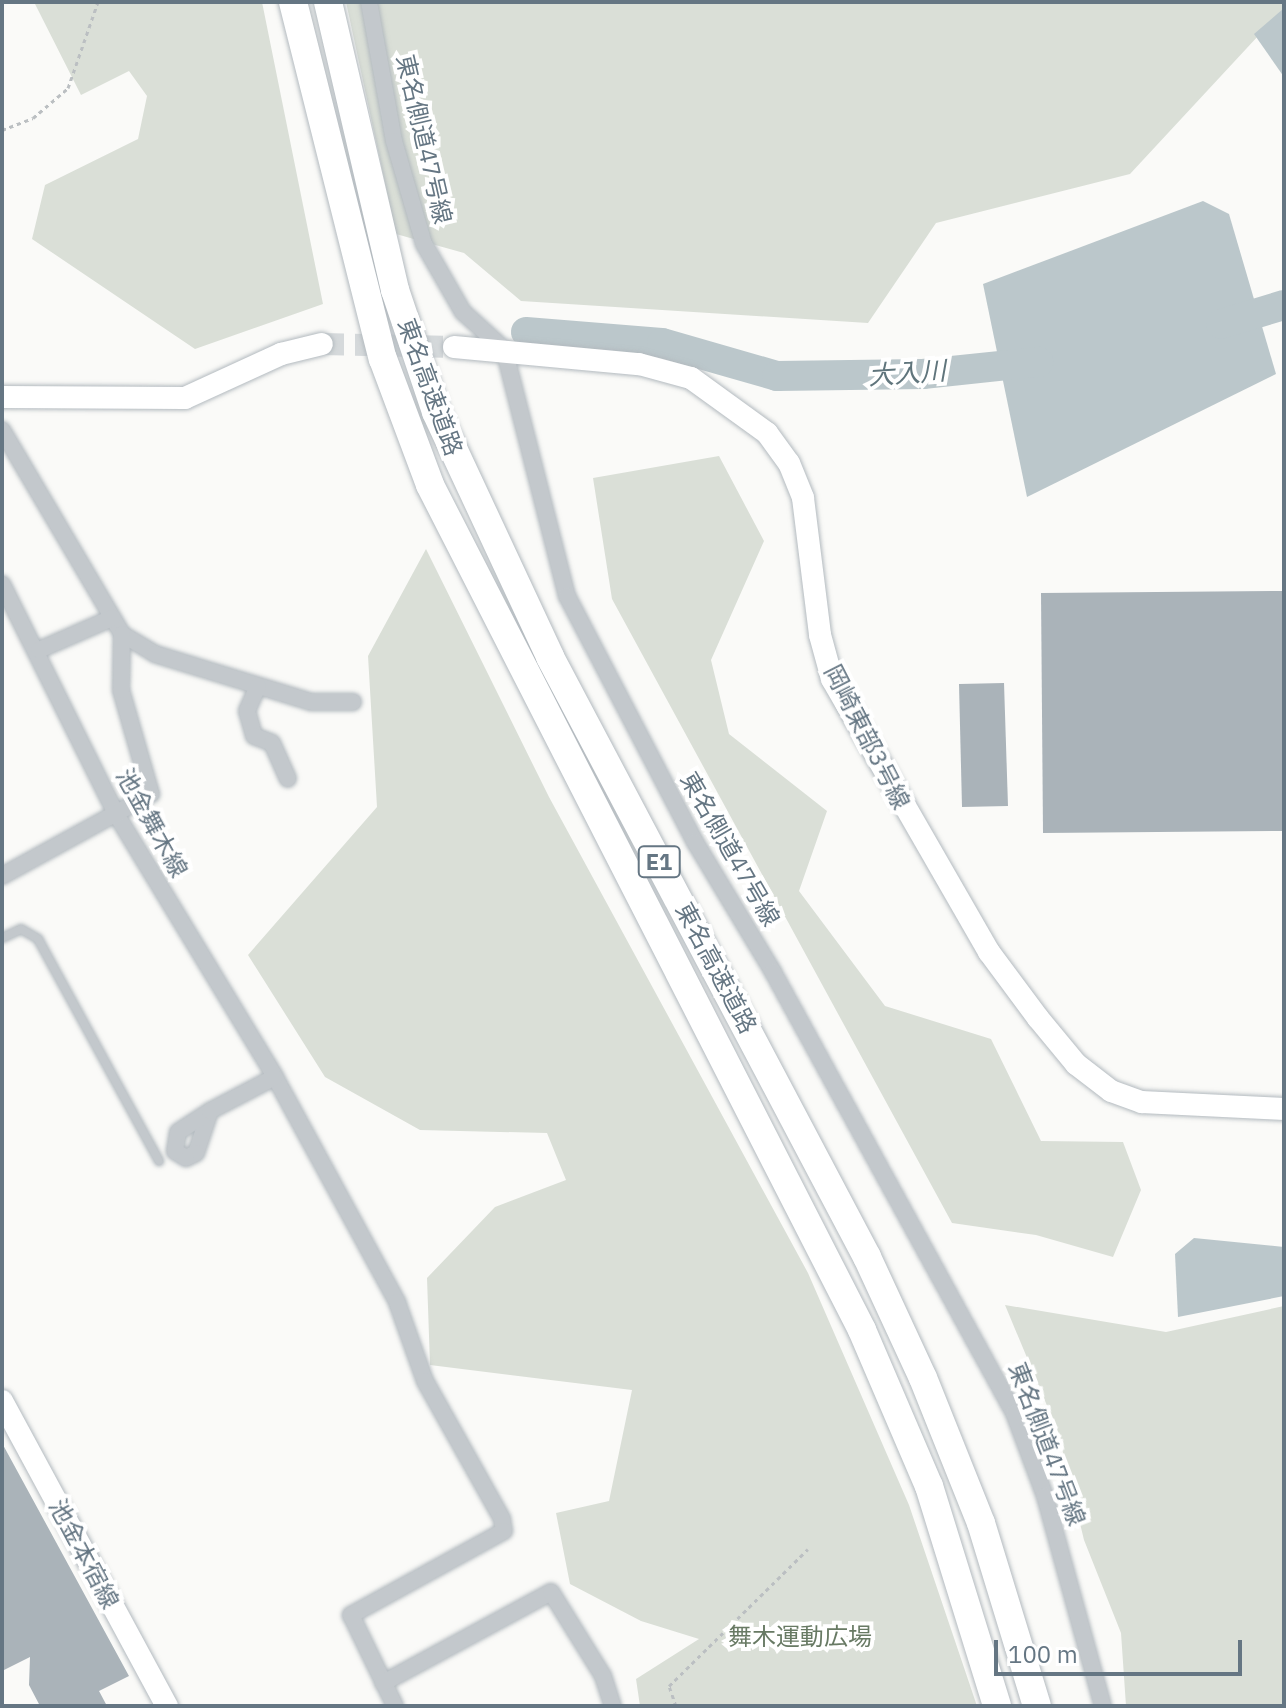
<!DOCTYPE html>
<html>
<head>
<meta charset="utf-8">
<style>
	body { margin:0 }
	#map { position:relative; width:1286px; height:1708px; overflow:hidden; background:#fafaf8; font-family:"IBM Plex Sans","Noto Sans JP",sans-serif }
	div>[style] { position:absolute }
	.green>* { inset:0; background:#dadfd7 }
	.water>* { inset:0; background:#bbc7cb }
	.river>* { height:30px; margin:-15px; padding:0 15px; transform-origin:15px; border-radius:15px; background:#bbc7cb }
	.building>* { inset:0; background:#aab3b9 }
	.secondary-tunnel>* { height:22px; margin-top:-11px; transform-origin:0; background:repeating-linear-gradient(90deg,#d5d9db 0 22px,transparent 0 33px) }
	.path>* { height:3px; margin-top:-1.5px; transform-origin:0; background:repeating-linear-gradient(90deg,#bbbfc2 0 4px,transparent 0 8px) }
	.roads { filter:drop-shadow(0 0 2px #b3babf) drop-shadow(0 0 2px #b3babf) }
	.lane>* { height:8px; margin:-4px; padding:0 4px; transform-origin:4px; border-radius:4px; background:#c3c8cc }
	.street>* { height:16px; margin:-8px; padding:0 8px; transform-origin:8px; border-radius:8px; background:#c3c8cc }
	.secondary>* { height:22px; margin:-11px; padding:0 11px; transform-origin:11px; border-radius:11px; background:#fff }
	.highway>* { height:28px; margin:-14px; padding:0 14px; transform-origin:14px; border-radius:14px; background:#fff }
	span { translate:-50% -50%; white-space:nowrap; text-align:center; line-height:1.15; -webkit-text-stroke:8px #fff; paint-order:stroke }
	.shield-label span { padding:2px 6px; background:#fff; border:2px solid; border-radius:6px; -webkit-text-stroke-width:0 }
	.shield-label { font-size:22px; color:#657683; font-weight:700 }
	.street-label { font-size:24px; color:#657683 }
	.park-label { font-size:24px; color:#687a64 }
	.water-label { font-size:26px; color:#60757c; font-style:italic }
	.frame { position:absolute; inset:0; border:4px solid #657683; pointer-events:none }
	.scale { position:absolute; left:994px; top:1640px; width:248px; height:36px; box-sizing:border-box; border:4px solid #657683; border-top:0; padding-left:10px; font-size:24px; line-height:28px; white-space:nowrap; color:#657683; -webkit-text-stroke:6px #fff; paint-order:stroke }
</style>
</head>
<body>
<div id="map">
	<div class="green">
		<div style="clip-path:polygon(34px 2px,262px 2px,323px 304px,195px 349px,32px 239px,45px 185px,138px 139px,147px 96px,129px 71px,81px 95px)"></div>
		<div style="clip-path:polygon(346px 2px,1284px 2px,1284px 8px,1130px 174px,936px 223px,868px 323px,521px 301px,464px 253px,396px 234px)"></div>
		<div style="clip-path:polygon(719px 456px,764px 541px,711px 660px,729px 734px,827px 811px,799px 891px,885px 1006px,991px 1039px,1041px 1141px,1123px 1142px,1141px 1190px,1113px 1257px,1036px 1235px,952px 1223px,612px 599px,593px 478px)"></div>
		<div style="clip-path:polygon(426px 549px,549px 797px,808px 1273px,909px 1505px,977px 1706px,640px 1706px,636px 1679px,699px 1639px,641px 1621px,570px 1584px,556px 1513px,609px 1501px,632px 1390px,430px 1365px,427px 1278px,495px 1207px,566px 1180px,547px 1133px,420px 1130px,325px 1077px,248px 955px,377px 807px,368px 656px)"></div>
		<div style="clip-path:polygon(1005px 1305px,1166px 1332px,1284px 1306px,1284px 1706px,1126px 1706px,1121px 1633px,1084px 1540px,1058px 1432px)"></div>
	</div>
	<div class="water">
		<div style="clip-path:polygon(1284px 8px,1284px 77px,1254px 34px)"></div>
		<div style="clip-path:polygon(1203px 201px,1229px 214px,1276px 374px,1027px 497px,983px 284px)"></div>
		<div style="clip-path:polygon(1194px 1238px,1284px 1247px,1284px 1296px,1178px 1317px,1175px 1254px)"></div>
	</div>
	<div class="river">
		<div style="left:1221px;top:324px;width:66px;rotate:-16.8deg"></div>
		<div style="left:526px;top:332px;width:136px;rotate:4.6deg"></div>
		<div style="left:662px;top:343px;width:120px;rotate:16deg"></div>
		<div style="left:777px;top:376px;width:146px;rotate:-0.8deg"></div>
		<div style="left:923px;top:374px;width:116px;rotate:-6deg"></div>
	</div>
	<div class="building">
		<div style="clip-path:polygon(1284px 591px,1284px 831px,1043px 833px,1041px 593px)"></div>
		<div style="clip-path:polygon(1004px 683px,1008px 806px,962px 807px,959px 684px)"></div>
		<div style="clip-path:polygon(2px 1443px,129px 1676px,99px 1691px,107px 1706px,40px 1706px,29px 1685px,30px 1657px,2px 1671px)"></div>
	</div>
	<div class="secondary-tunnel">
		<div style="left:322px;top:344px;width:132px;rotate:1.3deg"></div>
	</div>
	<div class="path">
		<div style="left:2px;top:130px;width:33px;rotate:-21deg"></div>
		<div style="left:33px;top:118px;width:46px;rotate:-40.6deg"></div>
		<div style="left:68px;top:88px;width:91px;rotate:-70.8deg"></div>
		<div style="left:676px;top:1706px;width:21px;rotate:-109deg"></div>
		<div style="left:669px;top:1686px;width:195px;rotate:-44.6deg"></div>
	</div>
	<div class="roads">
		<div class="lane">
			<div style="left:2px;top:938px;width:21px;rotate:-25deg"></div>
			<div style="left:21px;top:929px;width:20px;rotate:30deg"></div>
			<div style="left:38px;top:939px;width:253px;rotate:61.4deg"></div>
		</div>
		<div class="street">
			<div style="left:369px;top:2px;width:141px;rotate:79.8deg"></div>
			<div style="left:394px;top:141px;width:107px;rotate:73.8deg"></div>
			<div style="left:424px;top:244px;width:78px;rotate:60.2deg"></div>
			<div style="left:463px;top:312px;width:55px;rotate:42.1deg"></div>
			<div style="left:504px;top:349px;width:255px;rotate:75.7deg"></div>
			<div style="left:567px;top:596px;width:277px;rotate:62.5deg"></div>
			<div style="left:695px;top:842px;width:152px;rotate:59deg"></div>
			<div style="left:773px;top:972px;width:503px;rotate:61.34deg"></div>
			<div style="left:1014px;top:1413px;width:89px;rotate:69.5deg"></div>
			<div style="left:1045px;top:1496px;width:218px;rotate:74.6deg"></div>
			<div style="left:2px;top:430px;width:237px;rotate:59.5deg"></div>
			<div style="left:122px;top:634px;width:39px;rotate:31deg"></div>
			<div style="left:155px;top:654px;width:163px;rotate:17.1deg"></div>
			<div style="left:311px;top:702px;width:42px"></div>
			<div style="left:2px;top:584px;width:257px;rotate:63.6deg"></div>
			<div style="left:116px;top:814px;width:307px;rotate:58.8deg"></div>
			<div style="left:275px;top:1077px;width:256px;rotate:61.5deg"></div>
			<div style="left:397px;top:1302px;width:84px;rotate:70.5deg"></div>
			<div style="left:425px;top:1381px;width:158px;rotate:60.8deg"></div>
			<div style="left:502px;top:1519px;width:12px;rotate:81deg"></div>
			<div style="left:504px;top:1531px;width:175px;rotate:151.2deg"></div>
			<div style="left:351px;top:1615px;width:101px;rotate:64.2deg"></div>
			<div style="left:39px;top:650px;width:80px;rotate:-23.7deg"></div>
			<div style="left:258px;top:686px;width:27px;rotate:114deg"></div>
			<div style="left:247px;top:711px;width:26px;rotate:74deg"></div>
			<div style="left:254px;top:736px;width:19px;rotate:21deg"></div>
			<div style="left:272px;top:743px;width:39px;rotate:66deg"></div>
			<div style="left:2px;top:876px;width:170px;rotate:-28.8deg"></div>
			<div style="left:151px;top:794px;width:108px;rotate:-106.1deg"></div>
			<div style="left:121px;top:690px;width:56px;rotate:-89deg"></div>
			<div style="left:210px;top:1111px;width:44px;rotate:108.4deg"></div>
			<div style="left:196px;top:1153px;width:11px;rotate:153deg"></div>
			<div style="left:186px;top:1158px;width:13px;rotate:-148deg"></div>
			<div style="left:175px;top:1151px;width:19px;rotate:-81deg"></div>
			<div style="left:178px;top:1132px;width:38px;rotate:-33deg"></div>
			<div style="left:210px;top:1111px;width:73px;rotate:-27.6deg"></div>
			<div style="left:383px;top:1683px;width:191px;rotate:-28.4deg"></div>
			<div style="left:551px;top:1592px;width:99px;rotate:58.2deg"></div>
			<div style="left:603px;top:1676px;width:32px;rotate:72deg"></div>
		</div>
		<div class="secondary">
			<div style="left:454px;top:347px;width:186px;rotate:5.3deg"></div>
			<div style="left:639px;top:364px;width:54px;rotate:15.1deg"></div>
			<div style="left:691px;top:378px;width:94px;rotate:35.9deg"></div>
			<div style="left:767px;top:433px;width:37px;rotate:54deg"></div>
			<div style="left:789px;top:463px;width:38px;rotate:68deg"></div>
			<div style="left:803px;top:498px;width:138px;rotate:82.9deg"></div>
			<div style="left:820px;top:635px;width:46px;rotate:74.7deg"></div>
			<div style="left:832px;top:679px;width:315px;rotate:60.1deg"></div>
			<div style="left:989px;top:952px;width:82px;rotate:53.4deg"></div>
			<div style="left:1038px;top:1018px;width:60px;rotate:50.4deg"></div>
			<div style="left:1076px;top:1064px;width:44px;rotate:37.6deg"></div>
			<div style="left:1111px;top:1091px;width:33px;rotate:20deg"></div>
			<div style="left:1142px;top:1102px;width:142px;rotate:2.8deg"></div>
			<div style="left:2px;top:397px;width:183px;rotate:0.3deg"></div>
			<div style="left:185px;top:398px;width:106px;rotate:-24.6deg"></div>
			<div style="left:281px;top:354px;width:42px;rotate:-13.7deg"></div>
			<div style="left:2px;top:1401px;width:347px;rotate:61.6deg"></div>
		</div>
		<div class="highway">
			<div style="left:293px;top:2px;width:368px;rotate:75.9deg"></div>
			<div style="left:383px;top:359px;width:134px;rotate:69.5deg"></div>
			<div style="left:430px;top:485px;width:949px;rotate:62.92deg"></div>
			<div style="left:862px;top:1330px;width:170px;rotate:66.8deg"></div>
			<div style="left:929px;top:1486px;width:230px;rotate:72.8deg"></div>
			<div style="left:328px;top:2px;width:296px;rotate:76.9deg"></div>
			<div style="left:395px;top:290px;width:129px;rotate:71.4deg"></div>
			<div style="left:436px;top:412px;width:270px;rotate:65deg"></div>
			<div style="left:550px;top:657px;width:679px;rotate:62.15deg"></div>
			<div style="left:867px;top:1257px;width:133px;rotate:65.2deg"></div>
			<div style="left:923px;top:1378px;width:156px;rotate:68.2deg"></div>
			<div style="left:981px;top:1523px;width:191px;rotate:73deg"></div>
		</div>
	</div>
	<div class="shield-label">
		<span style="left:659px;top:862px">E1</span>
	</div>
	<div class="street-label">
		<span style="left:424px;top:139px;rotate:77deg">東名側道47号線</span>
		<span style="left:430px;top:387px;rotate:70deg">東名高速道路</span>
		<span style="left:867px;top:737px;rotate:63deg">岡崎東部3号線</span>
		<span style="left:152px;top:823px;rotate:61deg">池金舞木線</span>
		<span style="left:730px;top:849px;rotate:60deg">東名側道47号線</span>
		<span style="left:716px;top:968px;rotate:62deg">東名高速道路</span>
		<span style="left:1047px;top:1444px;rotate:69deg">東名側道47号線</span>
		<span style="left:84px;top:1554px;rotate:62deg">池金本宿線</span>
	</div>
	<div class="park-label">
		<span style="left:800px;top:1637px">舞木運動広場</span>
	</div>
	<div class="water-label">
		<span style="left:907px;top:373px;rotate:-4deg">大入川</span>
	</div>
	<div class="frame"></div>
	<div class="scale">100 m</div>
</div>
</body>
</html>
